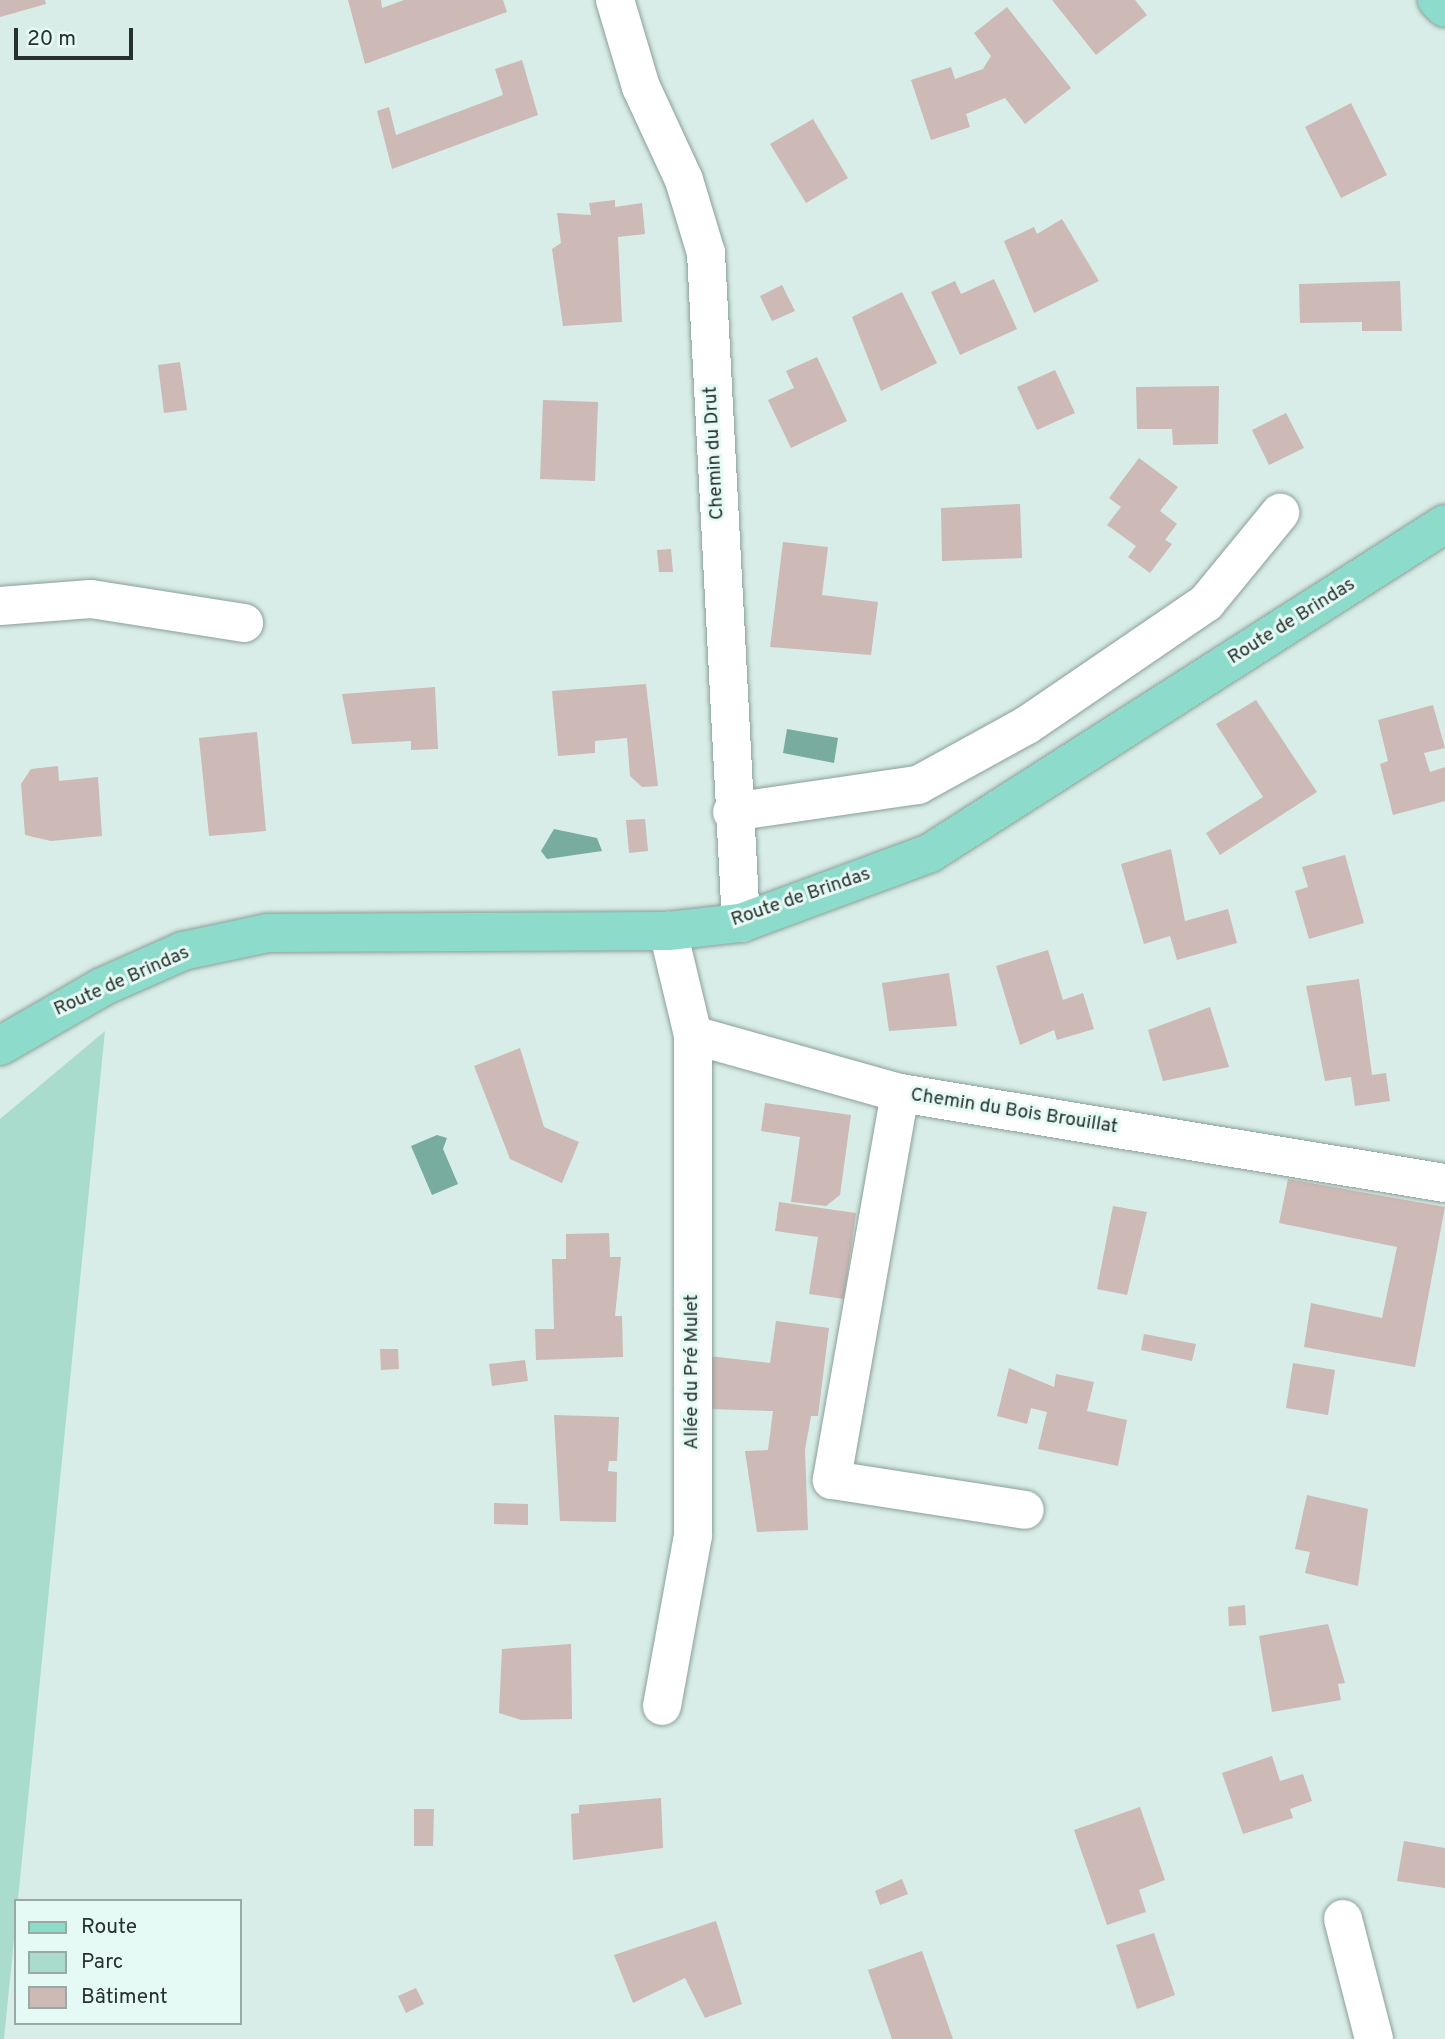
<!DOCTYPE html>
<html>
<head>
<meta charset="utf-8">
<style>
	body { margin:0 }
	#map { position:relative; width:1445px; height:2039px; overflow:hidden; background:#d8ede7; font-family:Overpass,sans-serif }
	div>[style] { position:absolute }
	.green>* { inset:0; background:#aadcce }
	.water>* { inset:0; background:#77ac9e }
	.building>* { inset:0; background:#cdb9b6 }
	.roads { filter:drop-shadow(0 0 2px #8b9f99) drop-shadow(0 0 2px #8b9f99) }
	.minor>* { height:38px; margin:-19px; padding:0 19px; transform-origin:19px; border-radius:19px; background:#fff }
	.major>* { height:38px; margin:-19px; padding:0 19px; transform-origin:19px; border-radius:19px; background:#8ddccb }
	span { translate:-50% -50%; white-space:nowrap; text-align:center; line-height:1.15; -webkit-text-stroke:6px #e5faf4; paint-order:stroke }
	.street-label { font-size:19px; color:#28302e }
	.legend { position:absolute; left:14px; top:1899px; width:228px; height:126px; box-sizing:border-box; background:#e5faf4; border:2px solid #99a9a5; margin:0; padding:9px 12px; list-style:none; font-size:21px; color:#28302e }
	.legend li { display:flex; align-items:center; gap:14px; height:35px }
	.legend b { width:35px; border:2px solid #99a9a5 }
	.scale { position:absolute; left:14px; top:28px; width:119px; height:32px; box-sizing:border-box; border:4px solid #28302e; border-top:0; padding-left:9px; font-size:21px; line-height:24px; white-space:nowrap; color:#28302e; -webkit-text-stroke:5px #e5faf4; paint-order:stroke }
</style>
</head>
<body>
<div id="map">
	<div class="green">
		<div style="clip-path:polygon(105px 1031px,4px 2039px,0 2039px,0 1119px)"></div>
	</div>
	<div class="water">
		<div style="clip-path:polygon(787px 729px,838px 738px,834px 763px,783px 753px)"></div>
		<div style="clip-path:polygon(554px 829px,597px 838px,602px 851px,547px 859px,541px 851px)"></div>
		<div style="clip-path:polygon(437px 1135px,447px 1138px,443px 1149px,458px 1184px,432px 1195px,411px 1146px)"></div>
	</div>
	<div class="building">
		<div style="clip-path:polygon(0 0,45px 0,46px 4px,0 17px)"></div>
		<div style="clip-path:polygon(348px 0,381px 0,382px 8px,404px 0,503px 0,507px 12px,365px 64px)"></div>
		<div style="clip-path:polygon(1052px 0,1135px 0,1147px 15px,1096px 55px)"></div>
		<div style="clip-path:polygon(1007px 7px,1071px 88px,1025px 124px,1005px 98px,966px 114px,970px 127px,931px 140px,911px 80px,951px 67px,955px 79px,983px 69px,991px 56px,974px 33px)"></div>
		<div style="clip-path:polygon(522px 60px,538px 115px,392px 169px,377px 111px,389px 107px,396px 135px,503px 95px,495px 69px)"></div>
		<div style="clip-path:polygon(1351px 103px,1387px 175px,1341px 198px,1305px 127px)"></div>
		<div style="clip-path:polygon(813px 119px,848px 178px,806px 203px,770px 144px)"></div>
		<div style="clip-path:polygon(615px 200px,615px 207px,642px 203px,645px 234px,618px 237px,622px 322px,563px 326px,552px 249px,561px 243px,557px 213px,591px 215px,589px 203px)"></div>
		<div style="clip-path:polygon(1062px 219px,1099px 281px,1034px 313px,1004px 241px,1034px 227px,1037px 234px)"></div>
		<div style="clip-path:polygon(994px 279px,1017px 329px,960px 355px,931px 292px,955px 281px,961px 294px)"></div>
		<div style="clip-path:polygon(1400px 281px,1402px 331px,1362px 331px,1362px 322px,1300px 323px,1299px 284px)"></div>
		<div style="clip-path:polygon(782px 285px,795px 311px,772px 321px,760px 296px)"></div>
		<div style="clip-path:polygon(902px 292px,937px 363px,881px 391px,852px 317px)"></div>
		<div style="clip-path:polygon(817px 357px,847px 421px,791px 448px,768px 400px,794px 388px,786px 371px)"></div>
		<div style="clip-path:polygon(180px 362px,187px 410px,164px 413px,158px 365px)"></div>
		<div style="clip-path:polygon(1055px 370px,1075px 413px,1037px 430px,1017px 387px)"></div>
		<div style="clip-path:polygon(1219px 386px,1218px 444px,1173px 445px,1172px 429px,1137px 429px,1136px 387px)"></div>
		<div style="clip-path:polygon(543px 400px,598px 402px,595px 481px,540px 479px)"></div>
		<div style="clip-path:polygon(1286px 413px,1304px 448px,1269px 465px,1252px 430px)"></div>
		<div style="clip-path:polygon(1139px 458px,1178px 487px,1160px 511px,1177px 524px,1165px 540px,1172px 544px,1150px 573px,1128px 557px,1136px 546px,1107px 525px,1121px 507px,1109px 498px)"></div>
		<div style="clip-path:polygon(1020px 504px,1022px 558px,942px 561px,941px 508px)"></div>
		<div style="clip-path:polygon(783px 542px,828px 547px,822px 595px,878px 602px,871px 655px,770px 647px)"></div>
		<div style="clip-path:polygon(671px 549px,673px 572px,659px 572px,657px 550px)"></div>
		<div style="clip-path:polygon(646px 684px,658px 786px,642px 787px,630px 776px,627px 738px,595px 741px,595px 753px,558px 756px,552px 691px)"></div>
		<div style="clip-path:polygon(435px 687px,438px 749px,411px 750px,411px 741px,352px 744px,342px 694px)"></div>
		<div style="clip-path:polygon(1256px 700px,1317px 792px,1220px 855px,1206px 833px,1263px 797px,1216px 724px)"></div>
		<div style="clip-path:polygon(1433px 705px,1445px 748px,1424px 753px,1430px 772px,1445px 767px,1445px 801px,1393px 815px,1380px 764px,1388px 761px,1378px 720px)"></div>
		<div style="clip-path:polygon(257px 732px,266px 831px,209px 836px,199px 738px)"></div>
		<div style="clip-path:polygon(58px 766px,59px 781px,98px 777px,102px 836px,51px 841px,25px 835px,21px 784px,31px 769px)"></div>
		<div style="clip-path:polygon(645px 819px,648px 851px,629px 853px,626px 820px)"></div>
		<div style="clip-path:polygon(1171px 849px,1185px 921px,1228px 909px,1237px 943px,1177px 960px,1170px 936px,1144px 944px,1121px 864px)"></div>
		<div style="clip-path:polygon(1345px 855px,1364px 923px,1309px 939px,1295px 891px,1308px 887px,1302px 867px)"></div>
		<div style="clip-path:polygon(1048px 950px,1063px 1000px,1083px 993px,1094px 1029px,1057px 1040px,1054px 1030px,1020px 1045px,996px 966px)"></div>
		<div style="clip-path:polygon(949px 973px,957px 1026px,889px 1031px,882px 983px)"></div>
		<div style="clip-path:polygon(1359px 979px,1372px 1075px,1386px 1073px,1390px 1101px,1355px 1106px,1351px 1077px,1325px 1081px,1306px 986px)"></div>
		<div style="clip-path:polygon(1210px 1007px,1229px 1067px,1163px 1081px,1148px 1030px)"></div>
		<div style="clip-path:polygon(520px 1048px,544px 1127px,579px 1142px,562px 1183px,510px 1159px,474px 1066px)"></div>
		<div style="clip-path:polygon(765px 1103px,851px 1115px,840px 1195px,826px 1206px,791px 1202px,800px 1137px,761px 1131px)"></div>
		<div style="clip-path:polygon(1288px 1179px,1445px 1207px,1415px 1367px,1304px 1347px,1311px 1303px,1382px 1318px,1397px 1247px,1279px 1223px)"></div>
		<div style="clip-path:polygon(779px 1202px,856px 1213px,844px 1299px,809px 1294px,818px 1237px,775px 1231px)"></div>
		<div style="clip-path:polygon(1113px 1206px,1147px 1212px,1127px 1295px,1097px 1289px)"></div>
		<div style="clip-path:polygon(609px 1233px,610px 1257px,621px 1257px,615px 1316px,622px 1316px,623px 1357px,536px 1360px,535px 1329px,554px 1329px,552px 1259px,566px 1259px,566px 1234px)"></div>
		<div style="clip-path:polygon(776px 1321px,829px 1328px,818px 1416px,811px 1416px,805px 1450px,808px 1530px,757px 1532px,745px 1451px,768px 1450px,773px 1411px,709px 1409px,708px 1356px,770px 1363px)"></div>
		<div style="clip-path:polygon(1144px 1334px,1196px 1344px,1192px 1361px,1141px 1350px)"></div>
		<div style="clip-path:polygon(380px 1349px,398px 1349px,399px 1369px,381px 1370px)"></div>
		<div style="clip-path:polygon(525px 1360px,528px 1381px,492px 1386px,489px 1364px)"></div>
		<div style="clip-path:polygon(1293px 1363px,1335px 1370px,1328px 1415px,1286px 1408px)"></div>
		<div style="clip-path:polygon(1009px 1368px,1054px 1387px,1056px 1374px,1094px 1382px,1087px 1411px,1127px 1420px,1118px 1466px,1038px 1449px,1047px 1412px,1031px 1408px,1027px 1424px,997px 1416px)"></div>
		<div style="clip-path:polygon(554px 1415px,619px 1417px,617px 1461px,609px 1461px,608px 1471px,617px 1472px,616px 1522px,560px 1521px)"></div>
		<div style="clip-path:polygon(1307px 1495px,1368px 1509px,1358px 1586px,1305px 1573px,1310px 1552px,1295px 1549px)"></div>
		<div style="clip-path:polygon(494px 1503px,528px 1504px,528px 1525px,494px 1524px)"></div>
		<div style="clip-path:polygon(1245px 1605px,1246px 1625px,1229px 1626px,1228px 1607px)"></div>
		<div style="clip-path:polygon(1328px 1624px,1345px 1683px,1338px 1684px,1341px 1700px,1272px 1712px,1259px 1636px)"></div>
		<div style="clip-path:polygon(571px 1644px,572px 1719px,521px 1720px,499px 1713px,502px 1649px)"></div>
		<div style="clip-path:polygon(1272px 1756px,1280px 1781px,1303px 1774px,1312px 1801px,1290px 1809px,1293px 1818px,1243px 1834px,1222px 1773px)"></div>
		<div style="clip-path:polygon(661px 1798px,663px 1848px,573px 1860px,571px 1814px,579px 1813px,579px 1805px)"></div>
		<div style="clip-path:polygon(1140px 1807px,1165px 1880px,1139px 1890px,1146px 1912px,1107px 1925px,1074px 1830px)"></div>
		<div style="clip-path:polygon(414px 1809px,434px 1809px,433px 1846px,414px 1846px)"></div>
		<div style="clip-path:polygon(1404px 1841px,1445px 1848px,1445px 1888px,1397px 1881px)"></div>
		<div style="clip-path:polygon(902px 1879px,908px 1894px,880px 1905px,875px 1891px)"></div>
		<div style="clip-path:polygon(716px 1921px,742px 2004px,705px 2018px,685px 1978px,633px 2003px,614px 1955px)"></div>
		<div style="clip-path:polygon(1154px 1933px,1175px 1995px,1137px 2009px,1116px 1945px)"></div>
		<div style="clip-path:polygon(922px 1951px,953px 2039px,892px 2039px,868px 1970px)"></div>
		<div style="clip-path:polygon(416px 1988px,424px 2004px,406px 2013px,398px 1996px)"></div>
	</div>
	<div class="roads">
		<div class="minor">
			<div style="left:615px;top:0;width:91px;rotate:73.4deg"></div>
			<div style="left:641px;top:87px;width:102px;rotate:65.2deg"></div>
			<div style="left:684px;top:180px;width:76px;rotate:73.2deg"></div>
			<div style="left:706px;top:253px;width:671px;rotate:87.01deg"></div>
			<div style="left:0;top:606px;width:91px;rotate:-4.4deg"></div>
			<div style="left:91px;top:599px;width:155px;rotate:8.9deg"></div>
			<div style="left:732px;top:812px;width:188px;rotate:-8.3deg"></div>
			<div style="left:918px;top:785px;width:124px;rotate:-28.8deg"></div>
			<div style="left:1027px;top:725px;width:217px;rotate:-34.3deg"></div>
			<div style="left:1206px;top:603px;width:117px;rotate:-50.6deg"></div>
			<div style="left:668px;top:931px;width:107px;rotate:76.5deg"></div>
			<div style="left:693px;top:1035px;width:215px;rotate:15.7deg"></div>
			<div style="left:900px;top:1093px;width:552px;rotate:9.38deg"></div>
			<div style="left:900px;top:1093px;width:393px;rotate:100deg"></div>
			<div style="left:832px;top:1480px;width:195px;rotate:8.8deg"></div>
			<div style="left:662px;top:1706px;width:173px;rotate:-79.7deg"></div>
			<div style="left:693px;top:1536px;width:501px;rotate:-90deg"></div>
			<div style="left:1343px;top:1919px;width:124px;rotate:75.5deg"></div>
		</div>
		<div class="major">
			<div style="left:1437px;top:0;width:11px;rotate:45deg"></div>
			<div style="left:0;top:1046px;width:118px;rotate:-30deg"></div>
			<div style="left:102px;top:987px;width:89px;rotate:-24deg"></div>
			<div style="left:183px;top:951px;width:87px;rotate:-12deg"></div>
			<div style="left:268px;top:933px;width:400px;rotate:-0.3deg"></div>
			<div style="left:668px;top:931px;width:73px;rotate:-6.3deg"></div>
			<div style="left:741px;top:923px;width:202px;rotate:-20.3deg"></div>
			<div style="left:930px;top:853px;width:611px;rotate:-32.57deg"></div>
		</div>
	</div>
	<div class="street-label">
		<span style="left:715px;top:453px;rotate:-93deg">Chemin du Drut</span>
		<span style="left:1292px;top:622px;rotate:-32deg">Route de Brindas</span>
		<span style="left:801px;top:898px;rotate:-19deg">Route de Brindas</span>
		<span style="left:122px;top:982px;rotate:-24deg">Route de Brindas</span>
		<span style="left:1014px;top:1112px;rotate:9deg">Chemin du Bois Brouillat</span>
		<span style="left:693px;top:1372px;rotate:-90deg">Allée du Pré Mulet</span>
	</div>
	<ul class="legend">
	<li><b style="height:9px;background:#8ddccb"></b>Route</li>
	<li><b style="height:19px;background:#aadcce"></b>Parc</li>
	<li><b style="height:19px;background:#cdb9b6"></b>Bâtiment</li>
	</ul>
	<div class="scale">20 m</div>
</div>
</body>
</html>
